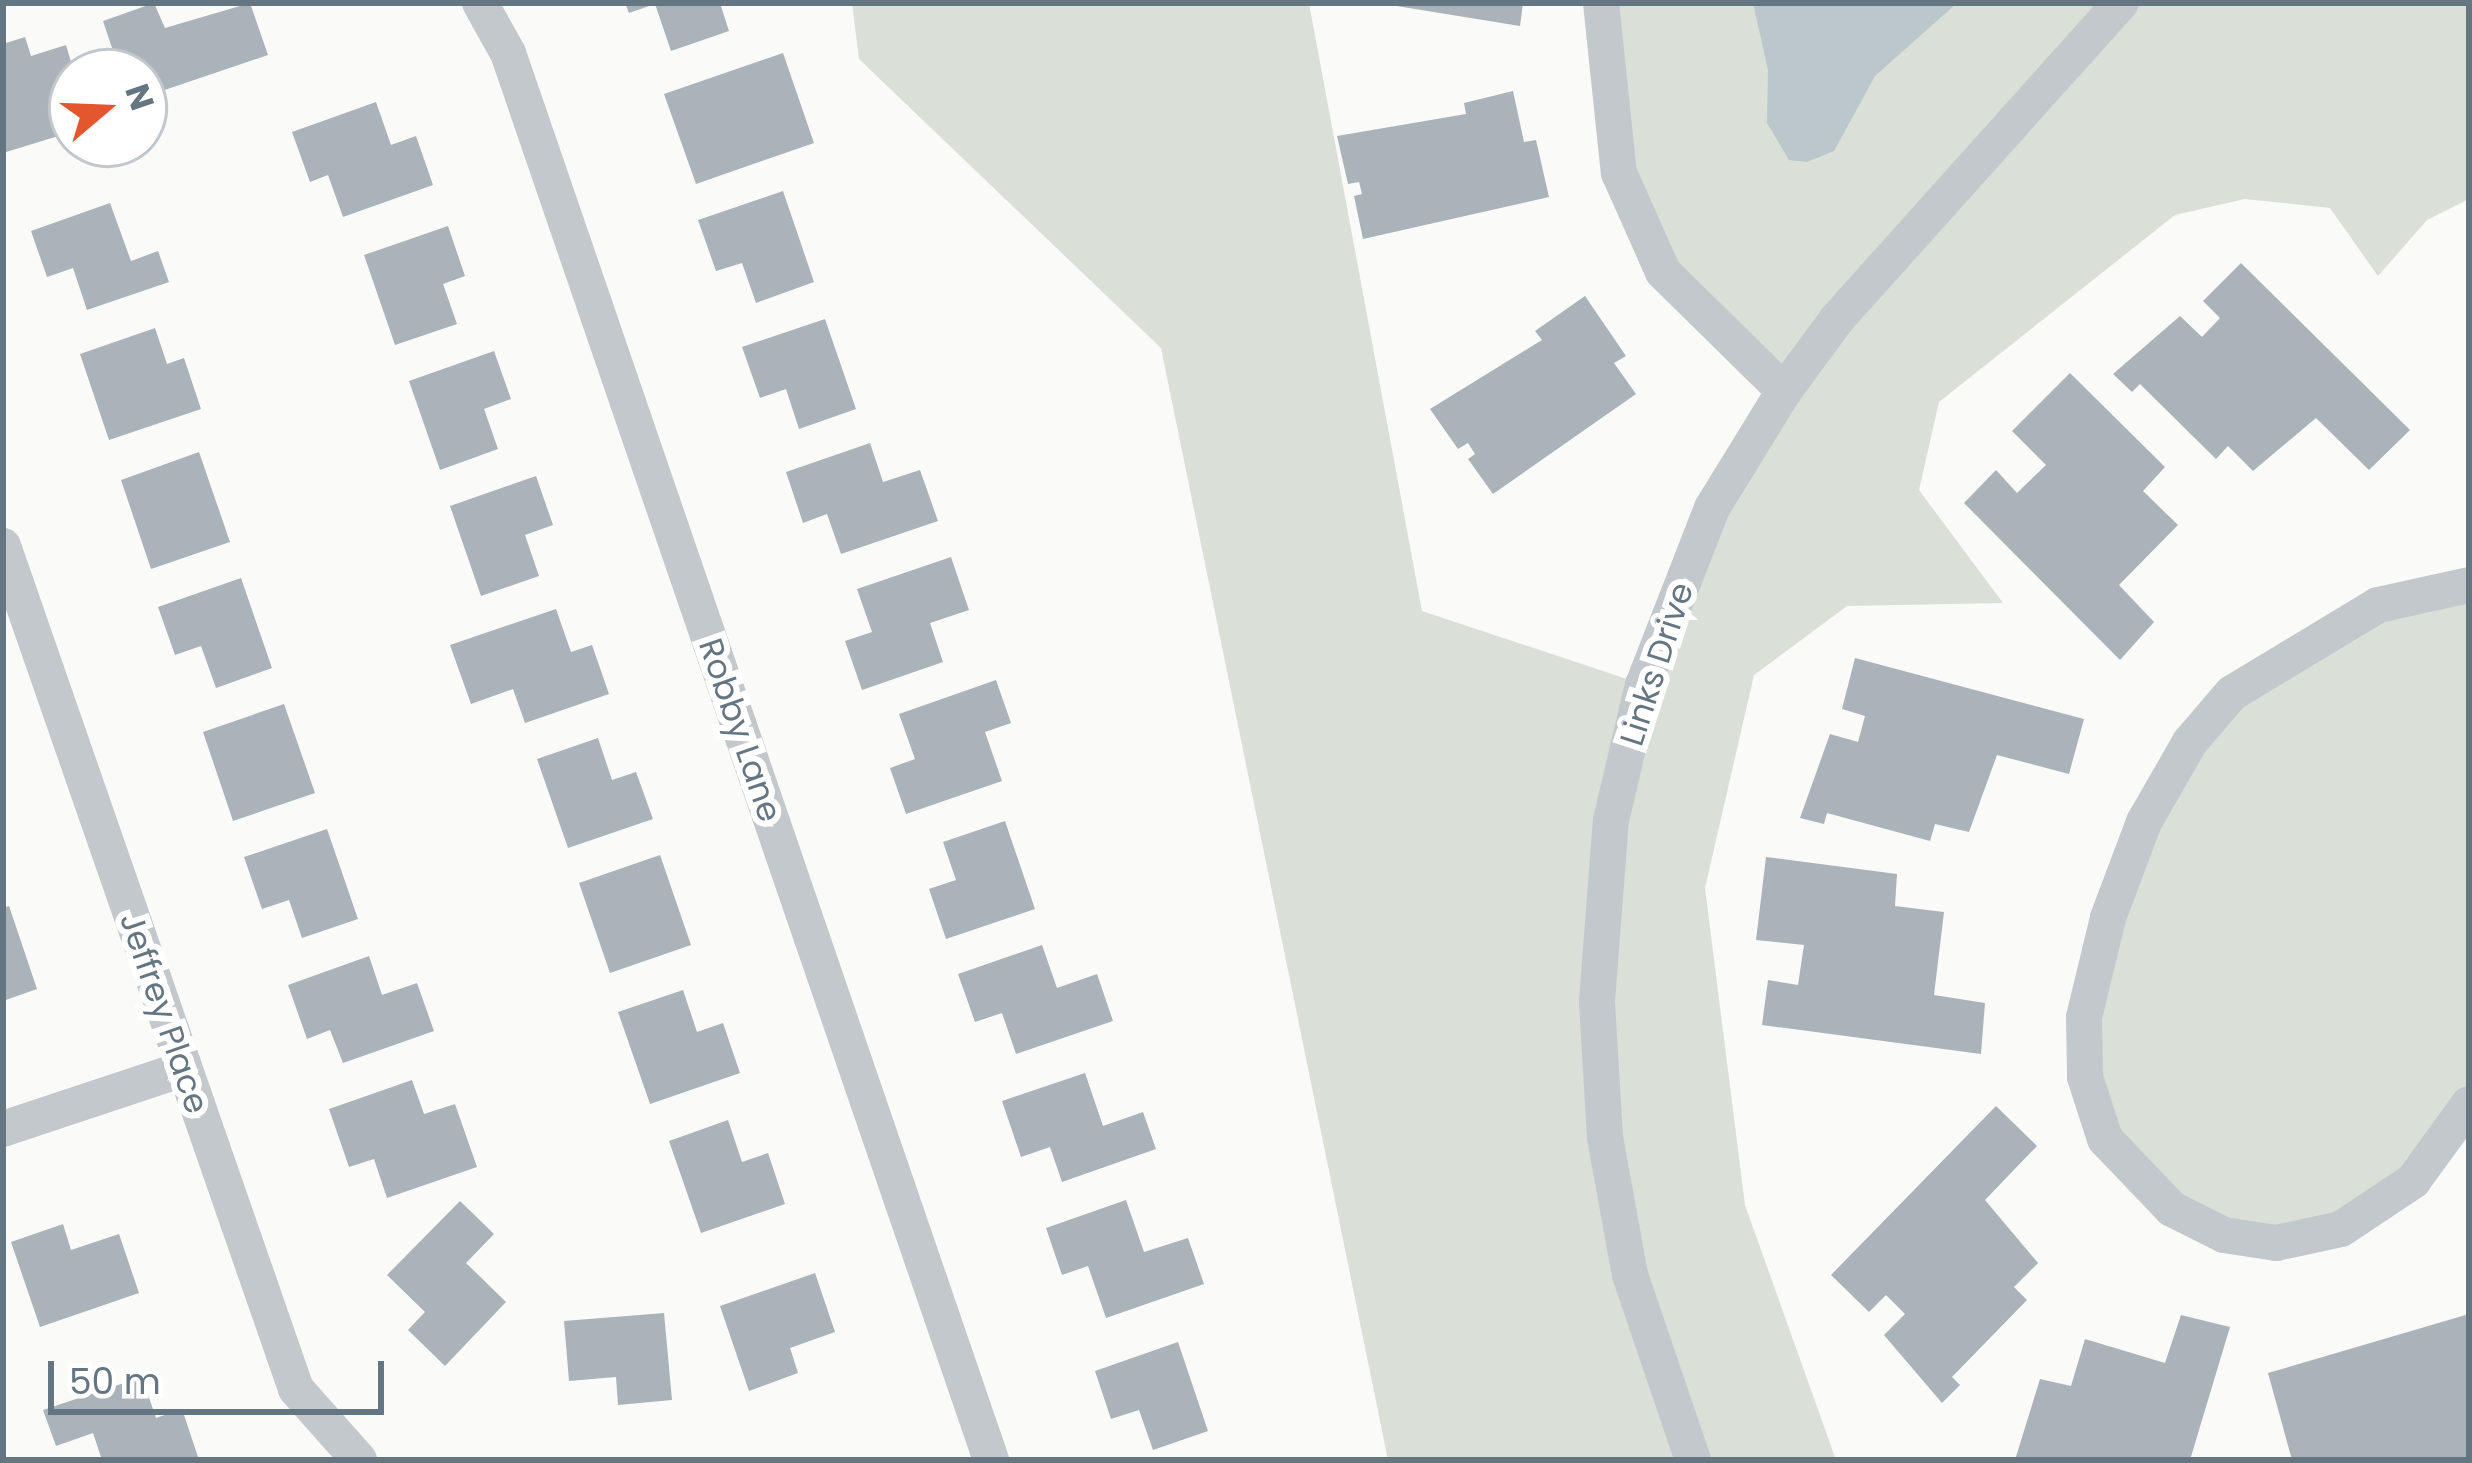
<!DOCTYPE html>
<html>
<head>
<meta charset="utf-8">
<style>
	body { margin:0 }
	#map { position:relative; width:2472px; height:1463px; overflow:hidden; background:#fafaf8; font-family:Poppins,sans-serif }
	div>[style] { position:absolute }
	.green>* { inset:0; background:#dadfd7 }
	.water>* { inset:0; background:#bbc7cb }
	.building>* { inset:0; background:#aab3b9 }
	.minor>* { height:36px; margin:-18px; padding:0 18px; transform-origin:18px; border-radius:18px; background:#c3c8cc }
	span { translate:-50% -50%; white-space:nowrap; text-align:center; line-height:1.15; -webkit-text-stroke:12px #fff; paint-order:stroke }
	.street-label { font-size:33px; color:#657683 }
	.frame { position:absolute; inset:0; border:6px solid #657683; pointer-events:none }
	.north { position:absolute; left:48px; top:48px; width:120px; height:120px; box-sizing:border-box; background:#fff; border:3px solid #c1c8cd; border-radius:50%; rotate:71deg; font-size:33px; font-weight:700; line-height:48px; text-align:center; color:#657683 }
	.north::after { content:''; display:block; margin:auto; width:42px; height:54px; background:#e4572e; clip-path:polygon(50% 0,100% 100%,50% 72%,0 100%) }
	.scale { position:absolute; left:48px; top:1361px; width:336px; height:54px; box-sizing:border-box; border:6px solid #657683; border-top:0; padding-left:15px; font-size:36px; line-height:42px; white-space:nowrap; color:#657683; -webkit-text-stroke:9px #fff; paint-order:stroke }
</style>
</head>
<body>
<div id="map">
	<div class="green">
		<div style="clip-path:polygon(852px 3px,1309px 3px,1422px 611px,1642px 684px,1784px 391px,1663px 272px,1619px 173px,1601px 3px,2469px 3px,2469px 199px,2427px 220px,2378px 276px,2330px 208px,2245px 199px,2175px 215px,1939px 402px,1919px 490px,2003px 603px,1847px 606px,1754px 675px,1705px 888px,1745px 1205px,1836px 1460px,1388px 1460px,1161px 348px,859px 59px)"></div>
		<div style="clip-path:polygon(2469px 585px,2469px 1104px,2413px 1181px,2276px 1243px,2130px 1174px,2084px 1017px,2190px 742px,2378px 605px)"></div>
	</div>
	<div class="water">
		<div style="clip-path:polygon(1753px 3px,1957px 3px,1875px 76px,1834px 151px,1807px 162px,1789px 160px,1767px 123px,1768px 70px)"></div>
	</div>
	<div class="building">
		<div style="clip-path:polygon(154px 3px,165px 28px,250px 3px,268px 55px,144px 97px,144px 72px,120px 72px,103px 21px)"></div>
		<div style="clip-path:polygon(625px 3px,720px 3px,729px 31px,671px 51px,655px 4px,629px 13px)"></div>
		<div style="clip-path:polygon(1378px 3px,1523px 3px,1520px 26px)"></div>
		<div style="clip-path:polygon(25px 37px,31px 56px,66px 45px,74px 72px,72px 142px,68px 133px,3px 153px,3px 44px)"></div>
		<div style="clip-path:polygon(783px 53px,814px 143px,696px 184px,664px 94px)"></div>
		<div style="clip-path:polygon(1513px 91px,1524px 142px,1536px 140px,1549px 197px,1363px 239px,1354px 196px,1362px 194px,1359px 182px,1348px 184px,1337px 136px,1466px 114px,1464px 103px)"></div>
		<div style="clip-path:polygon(376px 102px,391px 145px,416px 136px,433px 185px,343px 217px,328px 175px,310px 182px,292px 132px)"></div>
		<div style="clip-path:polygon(783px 191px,814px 282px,756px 303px,742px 263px,716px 271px,698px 220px)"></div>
		<div style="clip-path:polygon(110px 203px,131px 261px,158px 251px,169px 282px,87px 310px,73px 268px,47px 277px,31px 231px)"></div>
		<div style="clip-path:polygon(448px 226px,465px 276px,443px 284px,457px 324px,395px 345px,364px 255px)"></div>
		<div style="clip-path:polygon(2241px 263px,2410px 430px,2369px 470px,2316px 418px,2253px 471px,2228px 446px,2216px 459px,2140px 384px,2132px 392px,2113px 374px,2180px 316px,2202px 337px,2220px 318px,2203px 301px)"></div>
		<div style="clip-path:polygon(1585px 296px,1626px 356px,1614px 363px,1636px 394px,1493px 494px,1468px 459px,1475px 454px,1468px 443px,1458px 449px,1430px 409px,1542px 340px,1535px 331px)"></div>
		<div style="clip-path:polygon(825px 319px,856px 409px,799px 429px,786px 389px,760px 398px,742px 347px)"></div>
		<div style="clip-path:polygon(155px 328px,167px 364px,184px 358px,201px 409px,109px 440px,80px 354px)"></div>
		<div style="clip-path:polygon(494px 351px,511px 399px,484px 409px,498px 449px,440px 470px,409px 381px)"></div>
		<div style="clip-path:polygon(2070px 373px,2165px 467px,2143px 491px,2178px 525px,2119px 585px,2154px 622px,2120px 660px,1964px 503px,1996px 470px,2017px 493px,2046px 465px,2012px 431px)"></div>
		<div style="clip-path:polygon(870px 443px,883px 482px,920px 470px,938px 521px,841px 554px,827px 514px,803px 523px,786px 472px)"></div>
		<div style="clip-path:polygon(199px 452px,230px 542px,151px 569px,121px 480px)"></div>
		<div style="clip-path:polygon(536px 476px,553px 525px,525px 535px,539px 576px,481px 596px,450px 506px)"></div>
		<div style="clip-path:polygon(951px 557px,969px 610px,930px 623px,943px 662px,862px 690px,845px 641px,872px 632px,857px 589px)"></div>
		<div style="clip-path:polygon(241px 578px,272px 668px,216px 688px,201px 646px,175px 655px,158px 607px)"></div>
		<div style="clip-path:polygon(556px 609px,571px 652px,592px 645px,609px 694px,525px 723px,513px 689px,471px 704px,450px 645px)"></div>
		<div style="clip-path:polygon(1855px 658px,2084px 719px,2069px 774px,1997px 755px,1969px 832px,1935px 824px,1930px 841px,1827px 813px,1824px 824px,1800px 818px,1830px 734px,1858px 742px,1865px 716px,1842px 709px)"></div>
		<div style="clip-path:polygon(996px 680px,1011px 723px,985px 732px,1002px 781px,906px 814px,890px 768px,915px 759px,899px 714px)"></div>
		<div style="clip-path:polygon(284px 704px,315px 793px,233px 821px,203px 732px)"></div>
		<div style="clip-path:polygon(598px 738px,612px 780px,636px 772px,653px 819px,568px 848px,537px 759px)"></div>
		<div style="clip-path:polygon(1005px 821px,1035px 909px,946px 939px,929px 889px,956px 880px,943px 842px)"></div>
		<div style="clip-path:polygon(327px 829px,358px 919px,302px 938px,289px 900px,262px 909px,244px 857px)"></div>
		<div style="clip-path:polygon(660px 855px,691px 945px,610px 973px,579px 883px)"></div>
		<div style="clip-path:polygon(1766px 857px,1897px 874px,1895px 906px,1944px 912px,1934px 995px,1985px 1003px,1981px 1054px,1762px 1025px,1768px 980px,1798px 985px,1804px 945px,1756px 940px)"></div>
		<div style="clip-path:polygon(9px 906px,37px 989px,3px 1001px,3px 908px)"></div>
		<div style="clip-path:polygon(1042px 945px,1057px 988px,1097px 974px,1113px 1021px,1016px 1054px,1002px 1013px,975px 1022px,958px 974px)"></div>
		<div style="clip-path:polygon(369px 956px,382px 995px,417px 983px,434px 1031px,343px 1063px,330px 1030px,307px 1039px,288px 985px)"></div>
		<div style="clip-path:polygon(683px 990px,697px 1032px,723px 1023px,740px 1073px,650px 1104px,618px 1012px)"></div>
		<div style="clip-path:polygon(1085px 1073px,1103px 1126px,1143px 1112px,1156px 1149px,1062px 1182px,1050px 1147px,1021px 1157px,1002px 1101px)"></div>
		<div style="clip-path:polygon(412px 1080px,424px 1114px,455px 1104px,477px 1167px,387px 1198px,374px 1159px,349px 1167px,329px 1109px)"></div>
		<div style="clip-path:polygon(1996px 1106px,2037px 1146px,1985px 1200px,2038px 1263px,2014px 1287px,2027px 1300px,1952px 1377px,1960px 1385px,1942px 1403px,1884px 1335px,1905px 1314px,1886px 1295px,1869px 1312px,1831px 1275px)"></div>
		<div style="clip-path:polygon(728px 1120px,742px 1162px,768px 1153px,785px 1204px,701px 1233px,669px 1141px)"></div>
		<div style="clip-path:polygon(1126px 1200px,1144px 1252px,1188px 1238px,1204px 1284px,1106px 1318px,1088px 1266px,1062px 1275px,1046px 1228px)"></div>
		<div style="clip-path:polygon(460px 1201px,494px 1234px,466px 1263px,506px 1302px,445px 1366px,408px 1330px,425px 1312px,387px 1275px)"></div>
		<div style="clip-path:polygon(63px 1224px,71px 1250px,119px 1234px,139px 1293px,40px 1327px,11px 1242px)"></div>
		<div style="clip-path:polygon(815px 1273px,835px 1332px,790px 1348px,798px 1373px,749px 1391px,720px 1306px)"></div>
		<div style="clip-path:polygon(664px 1313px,672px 1400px,618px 1405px,616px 1377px,569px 1381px,564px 1321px)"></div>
		<div style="clip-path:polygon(2469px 1314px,2469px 1460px,2292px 1460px,2268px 1373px)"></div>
		<div style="clip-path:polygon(2181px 1315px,2230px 1327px,2190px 1460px,2015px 1460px,2040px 1379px,2071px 1386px,2085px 1339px,2165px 1363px)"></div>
		<div style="clip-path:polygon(1178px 1342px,1208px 1431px,1153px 1450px,1139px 1410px,1111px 1419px,1095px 1371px)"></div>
		<div style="clip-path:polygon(142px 1377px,156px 1418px,182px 1409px,199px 1460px,102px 1460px,93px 1433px,56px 1446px,43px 1410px)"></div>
	</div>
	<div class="minor">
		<div style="left:480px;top:3px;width:57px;rotate:60.8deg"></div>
		<div style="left:508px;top:53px;width:1488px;rotate:71.05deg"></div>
		<div style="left:1601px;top:3px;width:171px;rotate:84deg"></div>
		<div style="left:1619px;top:173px;width:108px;rotate:66deg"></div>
		<div style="left:1663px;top:272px;width:170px;rotate:44.5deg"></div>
		<div style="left:3px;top:546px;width:892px;rotate:70.83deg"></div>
		<div style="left:296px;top:1389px;width:95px;rotate:48.4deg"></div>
		<div style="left:2469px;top:585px;width:93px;rotate:167.6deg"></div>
		<div style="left:2378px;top:605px;width:170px;rotate:148.9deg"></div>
		<div style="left:2232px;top:693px;width:65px;rotate:130.6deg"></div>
		<div style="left:2190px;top:742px;width:92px;rotate:119.9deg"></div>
		<div style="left:2144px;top:822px;width:103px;rotate:110.6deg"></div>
		<div style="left:2108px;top:918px;width:102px;rotate:103.6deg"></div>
		<div style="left:2084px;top:1017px;width:60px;rotate:89deg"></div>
		<div style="left:2085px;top:1077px;width:65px;rotate:72.1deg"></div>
		<div style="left:2105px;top:1139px;width:97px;rotate:46.3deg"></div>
		<div style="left:2172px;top:1209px;width:58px;rotate:26.6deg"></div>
		<div style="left:2224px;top:1235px;width:53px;rotate:8.7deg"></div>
		<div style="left:2276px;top:1243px;width:66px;rotate:-12.2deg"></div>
		<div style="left:2341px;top:1229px;width:87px;rotate:-33.7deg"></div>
		<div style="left:2413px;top:1181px;width:95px;rotate:-54deg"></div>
		<div style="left:3px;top:1129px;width:190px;rotate:-18.4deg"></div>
		<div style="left:1693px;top:1460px;width:195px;rotate:-108.8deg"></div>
		<div style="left:1630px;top:1275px;width:140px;rotate:-100.3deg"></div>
		<div style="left:1605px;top:1137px;width:136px;rotate:-93.4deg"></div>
		<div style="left:1597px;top:1001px;width:182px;rotate:-85.6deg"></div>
		<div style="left:1611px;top:820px;width:139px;rotate:-76.7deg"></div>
		<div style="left:1643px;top:685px;width:190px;rotate:-68.7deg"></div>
		<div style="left:1712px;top:508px;width:137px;rotate:-58.4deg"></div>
		<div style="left:1784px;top:391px;width:89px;rotate:-53.6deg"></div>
		<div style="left:1837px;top:319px;width:425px;rotate:-48.1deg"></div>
	</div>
	<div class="street-label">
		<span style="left:1657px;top:664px;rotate:-72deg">Links Drive</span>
		<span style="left:740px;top:730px;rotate:71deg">Robby Lane</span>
		<span style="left:164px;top:1013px;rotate:71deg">Jeffrey Place</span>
	</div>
	<div class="frame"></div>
	<div class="north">N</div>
	<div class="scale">50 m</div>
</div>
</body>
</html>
